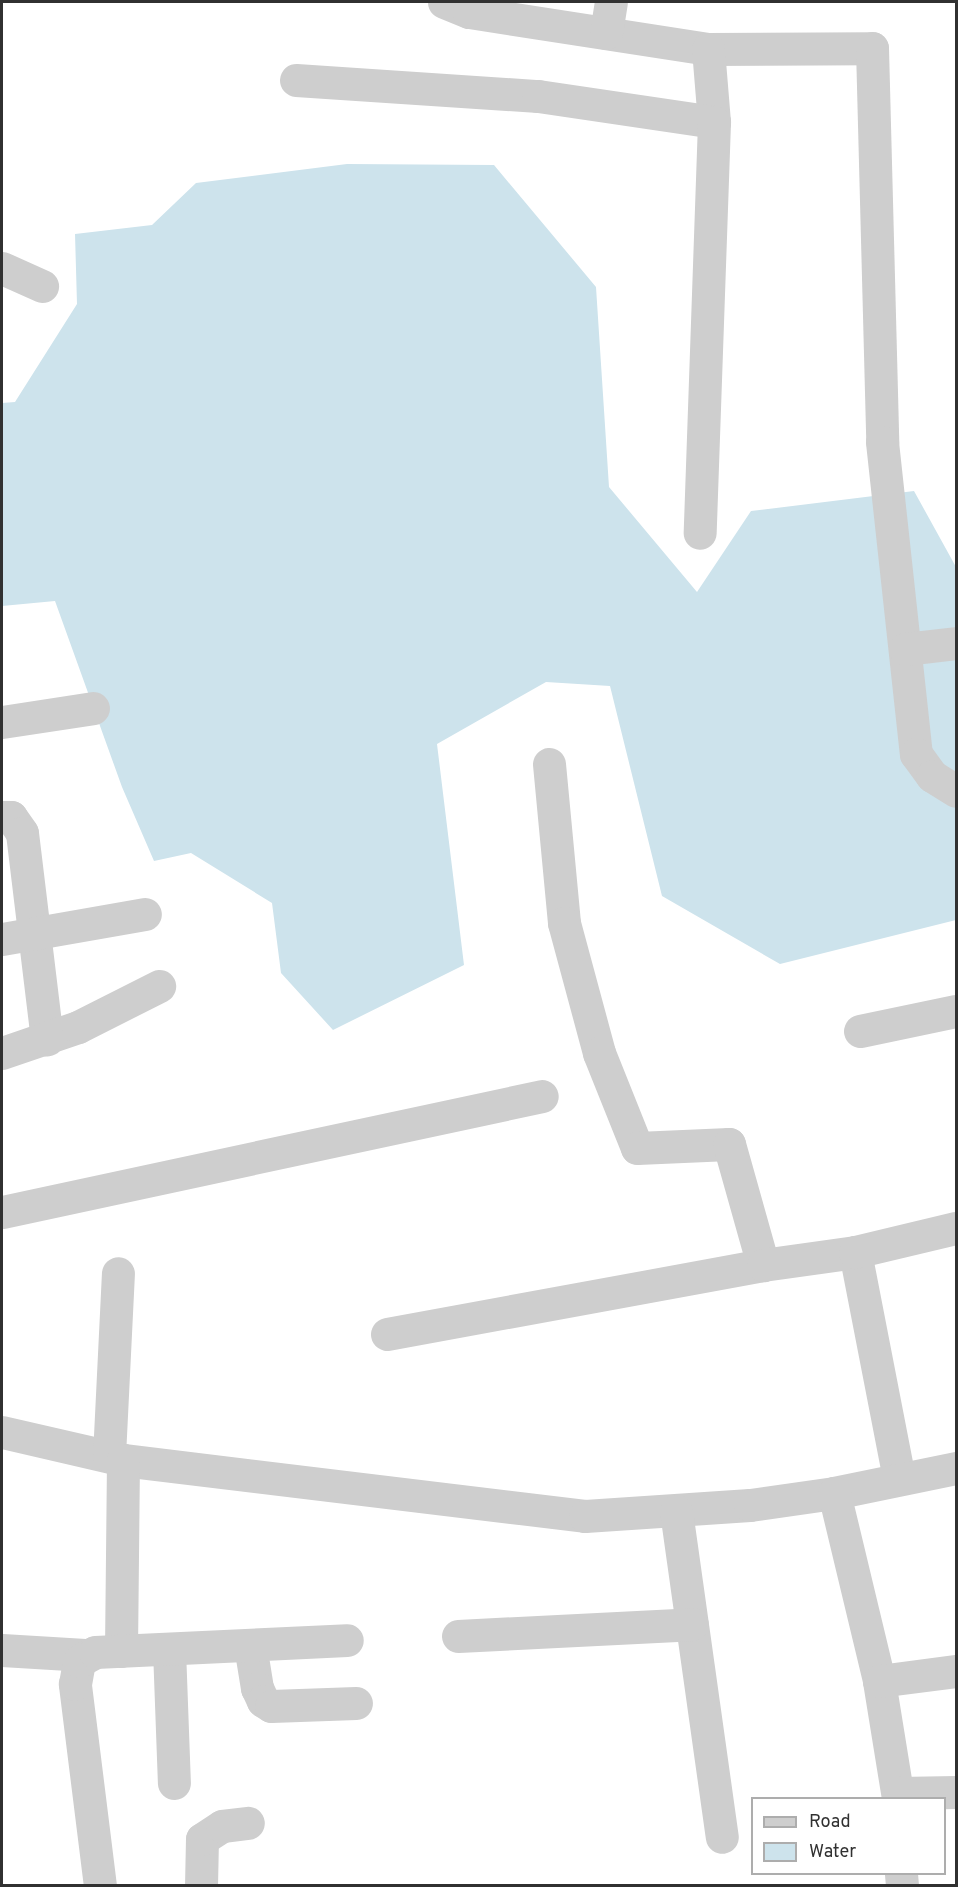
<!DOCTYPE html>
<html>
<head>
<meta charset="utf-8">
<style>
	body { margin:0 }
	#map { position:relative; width:958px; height:1887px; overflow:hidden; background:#fff; font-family:Overpass,sans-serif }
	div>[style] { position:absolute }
	.water>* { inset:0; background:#cde3ec }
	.minor>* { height:33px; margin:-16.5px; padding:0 16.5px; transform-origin:16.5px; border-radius:16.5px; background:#cecece }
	span { translate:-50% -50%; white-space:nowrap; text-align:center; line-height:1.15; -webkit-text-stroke:6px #fff; paint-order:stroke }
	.frame { position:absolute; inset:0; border:3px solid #313131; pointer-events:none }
	.legend { position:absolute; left:751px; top:1797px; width:195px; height:78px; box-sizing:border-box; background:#fff; border:2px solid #adadad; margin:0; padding:8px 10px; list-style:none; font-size:18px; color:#313131 }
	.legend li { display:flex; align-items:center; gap:12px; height:30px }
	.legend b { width:30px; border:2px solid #adadad }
</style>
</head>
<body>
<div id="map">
	<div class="water">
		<div style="clip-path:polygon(347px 164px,494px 165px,596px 287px,609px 487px,697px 592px,751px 511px,914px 491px,956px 567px,956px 920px,780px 964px,662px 896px,610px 686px,546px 682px,437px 744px,464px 965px,333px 1030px,281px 973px,272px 903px,191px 853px,154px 861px,122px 787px,55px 601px,2px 606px,2px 403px,15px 402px,77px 304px,75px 234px,152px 225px,196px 183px)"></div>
	</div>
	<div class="minor">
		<div style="left:444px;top:2px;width:27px;rotate:22deg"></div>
		<div style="left:469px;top:12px;width:242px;rotate:8.8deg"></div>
		<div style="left:708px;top:49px;width:164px;rotate:-0.3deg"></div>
		<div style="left:872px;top:48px;width:394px;rotate:88.5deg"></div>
		<div style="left:882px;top:442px;width:314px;rotate:83.8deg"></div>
		<div style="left:916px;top:754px;width:27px;rotate:54deg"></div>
		<div style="left:932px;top:776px;width:28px;rotate:32deg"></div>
		<div style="left:606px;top:33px;width:31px;rotate:-81deg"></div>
		<div style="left:708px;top:49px;width:73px;rotate:85.3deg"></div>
		<div style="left:296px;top:80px;width:243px;rotate:3.8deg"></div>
		<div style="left:538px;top:96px;width:178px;rotate:8.4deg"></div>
		<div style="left:714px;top:122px;width:411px;rotate:92deg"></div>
		<div style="left:2px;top:268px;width:44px;rotate:24.2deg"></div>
		<div style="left:905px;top:649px;width:51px;rotate:-6.7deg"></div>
		<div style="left:2px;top:722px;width:92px;rotate:-8.7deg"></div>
		<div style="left:549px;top:764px;width:160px;rotate:84.6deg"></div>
		<div style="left:564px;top:923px;width:135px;rotate:74.9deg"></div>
		<div style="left:599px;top:1053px;width:102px;rotate:68.2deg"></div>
		<div style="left:637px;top:1148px;width:92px;rotate:-2.5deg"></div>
		<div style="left:729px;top:1144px;width:126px;rotate:74.3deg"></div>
		<div style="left:2px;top:817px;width:9px"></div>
		<div style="left:11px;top:817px;width:19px;rotate:55deg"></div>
		<div style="left:22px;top:833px;width:208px;rotate:83.1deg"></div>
		<div style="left:2px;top:939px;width:145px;rotate:-9.9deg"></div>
		<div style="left:860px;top:1031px;width:98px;rotate:-11.8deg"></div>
		<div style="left:2px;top:1053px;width:80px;rotate:-18.9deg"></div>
		<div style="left:78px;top:1027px;width:91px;rotate:-26.8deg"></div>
		<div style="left:2px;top:1212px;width:552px;rotate:-12.12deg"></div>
		<div style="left:855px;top:1252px;width:230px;rotate:79deg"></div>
		<div style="left:387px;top:1334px;width:382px;rotate:-10.4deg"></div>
		<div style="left:763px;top:1265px;width:93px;rotate:-8deg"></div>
		<div style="left:855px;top:1252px;width:104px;rotate:-13.4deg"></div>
		<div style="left:2px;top:1432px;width:124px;rotate:13deg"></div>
		<div style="left:123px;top:1460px;width:465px;rotate:6.9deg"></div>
		<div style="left:585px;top:1516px;width:165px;rotate:-3.8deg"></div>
		<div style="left:750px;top:1505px;width:85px;rotate:-8.1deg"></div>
		<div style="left:834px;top:1493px;width:125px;rotate:-11.6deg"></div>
		<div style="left:109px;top:1456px;width:183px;rotate:-87.2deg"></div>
		<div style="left:834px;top:1493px;width:193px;rotate:76.5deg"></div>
		<div style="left:879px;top:1681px;width:119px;rotate:80.8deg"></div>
		<div style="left:676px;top:1511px;width:329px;rotate:82deg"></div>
		<div style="left:458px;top:1636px;width:234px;rotate:-2.9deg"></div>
		<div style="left:250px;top:1645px;width:44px;rotate:80.8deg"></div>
		<div style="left:257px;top:1688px;width:14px;rotate:65deg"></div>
		<div style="left:263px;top:1701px;width:9px;rotate:32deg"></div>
		<div style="left:271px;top:1706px;width:85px;rotate:-2deg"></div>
		<div style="left:169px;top:1649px;width:134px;rotate:87.9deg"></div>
		<div style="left:2px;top:1650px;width:83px;rotate:3.4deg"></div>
		<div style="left:121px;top:1651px;width:191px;rotate:-89.4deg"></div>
		<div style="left:879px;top:1681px;width:78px;rotate:-7.4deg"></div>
		<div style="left:898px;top:1793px;width:58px;rotate:-1deg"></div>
		<div style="left:901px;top:1874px;width:12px;rotate:85deg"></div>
		<div style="left:100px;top:1886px;width:204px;rotate:-97.1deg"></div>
		<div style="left:75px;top:1684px;width:23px;rotate:-80deg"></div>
		<div style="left:79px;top:1661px;width:18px;rotate:-29deg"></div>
		<div style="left:95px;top:1652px;width:252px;rotate:-2.7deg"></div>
		<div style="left:201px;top:1886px;width:47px;rotate:-88.8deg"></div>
		<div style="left:202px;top:1839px;width:24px;rotate:-33deg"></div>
		<div style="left:222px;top:1826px;width:26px;rotate:-7deg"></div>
	</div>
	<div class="frame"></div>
	<ul class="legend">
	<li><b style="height:8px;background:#cecece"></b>Road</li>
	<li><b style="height:16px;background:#cde3ec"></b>Water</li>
	</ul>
</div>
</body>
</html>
